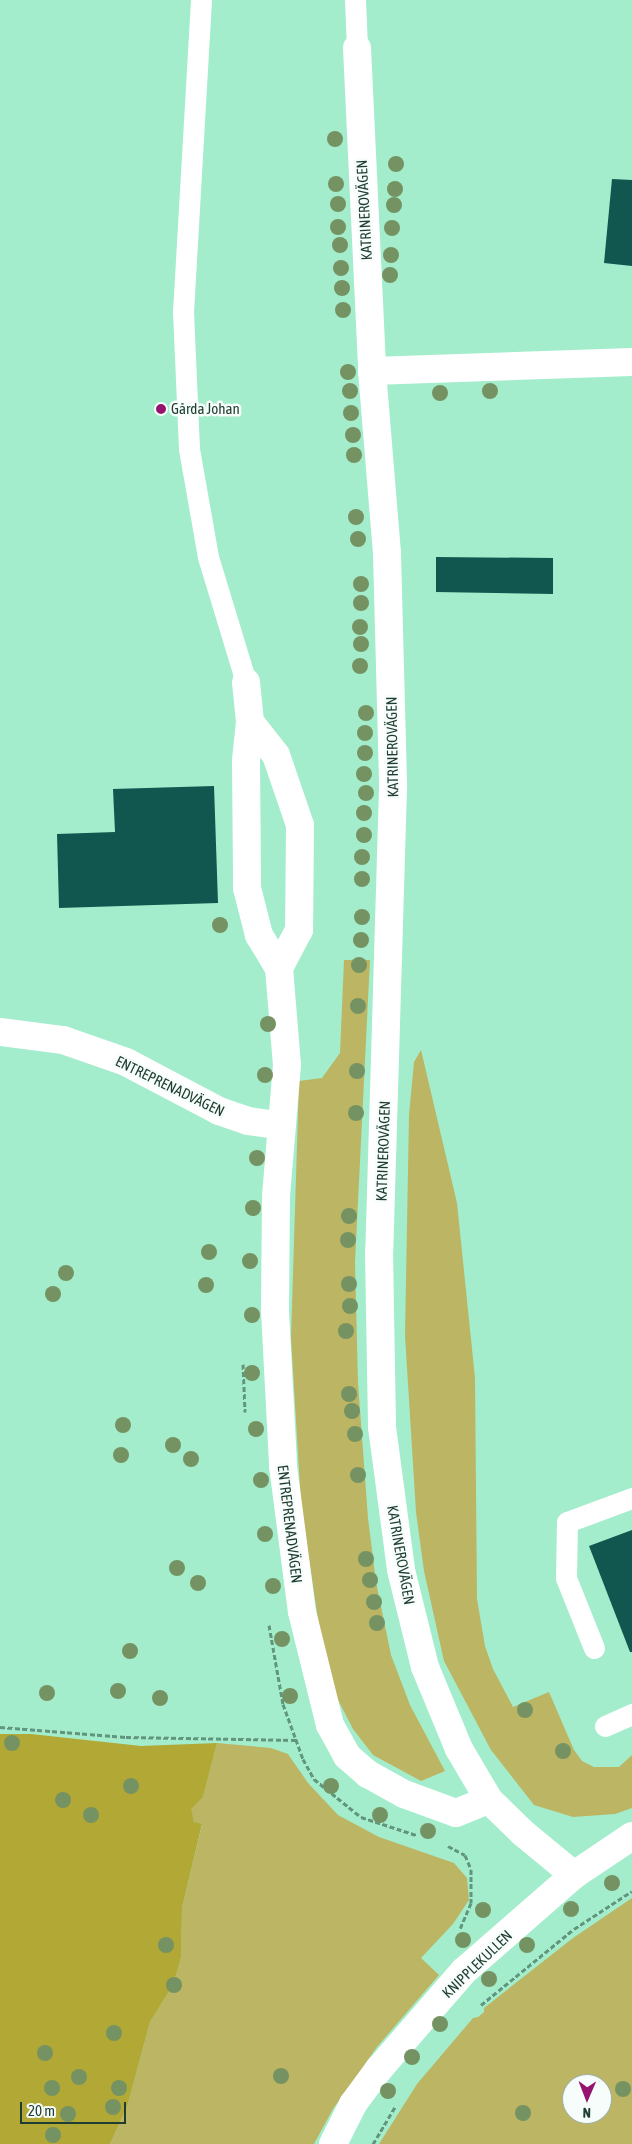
<!DOCTYPE html>
<html>
<head>
<meta charset="utf-8">
<style>
	body { margin:0 }
	#map { position:relative; width:632px; height:2144px; overflow:hidden; background:#a3edcc; font-family:"Asap Condensed",sans-serif }
	div>[style] { position:absolute }
	.green>* { inset:0; background:#bbb564 }
	.forest>* { inset:0; background:#b1a835 }
	.building>* { inset:0; background:#11564f }
	.path>* { height:3px; margin-top:-1.5px; transform-origin:0; background:repeating-linear-gradient(90deg,#61957e 0 5px,transparent 0 7.5px) }
	.lane>* { height:21px; margin:-10.5px; padding:0 10.5px; transform-origin:10.5px; border-radius:10.5px; background:#fff }
	.street>* { height:28px; margin:-14px; padding:0 14px; transform-origin:14px; border-radius:14px; background:#fff }
	.trees>* { width:16px; height:16px; margin:-8px; border-radius:50%; background:#759362 }
	.dots>* { width:14px; height:14px; translate:-50% -50%; box-sizing:border-box; border:2px solid #f6fdfa; border-radius:50% }
	span { translate:-50% -50%; white-space:nowrap; text-align:center; line-height:1.15; -webkit-text-stroke:5px #f6fdfa; paint-order:stroke }
	.street-label { font-size:15px; color:#1f3d30 }
	.poi-label { font-size:15px; color:#1f3d30 }
	.left { translate:0 -50%; text-align:left }
	.north { position:absolute; left:562px; top:2074px; width:50px; height:50px; box-sizing:border-box; background:#f6fdfa; border:1px solid #a0b0a9; border-radius:50%; rotate:181deg; font-size:14px; font-weight:700; line-height:20px; text-align:center; color:#1f3d30 }
	.north::after { content:''; display:block; margin:auto; width:18px; height:22px; background:#95156e; clip-path:polygon(50% 0,100% 100%,50% 72%,0 100%) }
	.scale { position:absolute; left:20px; top:2102px; width:106px; height:22px; box-sizing:border-box; border:2px solid #1f3d30; border-top:0; padding-left:6px; font-size:15px; line-height:18px; white-space:nowrap; color:#1f3d30; -webkit-text-stroke:4px #f6fdfa; paint-order:stroke }
</style>
</head>
<body>
<div id="map">
	<div class="green">
		<div style="clip-path:polygon(344px 960px,370px 960px,355px 1262px,358px 1383px,368px 1518px,376px 1582px,391px 1655px,410px 1705px,445px 1771px,421px 1781px,373px 1755px,353px 1729px,337px 1698px,321px 1640px,301px 1504px,291px 1338px,299px 1081px,322px 1078px,340px 1053px)"></div>
		<div style="clip-path:polygon(421px 1050px,457px 1203px,475px 1378px,477px 1599px,485px 1646px,493px 1669px,513px 1707px,549px 1692px,574px 1750px,582px 1761px,594px 1767px,619px 1767px,632px 1755px,632px 1808px,615px 1814px,573px 1817px,534px 1805px,491px 1750px,444px 1661px,424px 1571px,416px 1512px,405px 1336px,409px 1115px,414px 1062px)"></div>
		<div style="clip-path:polygon(217px 1743px,271px 1748px,288px 1754px,308px 1783px,338px 1815px,379px 1837px,454px 1863px,467px 1878px,469px 1900px,453px 1924px,421px 1958px,439px 1975px,377px 2047px,333px 2109px,314px 2144px,110px 2144px,127px 2107px,150px 2022px,173px 1985px,181px 1958px,182px 1908px,202px 1825px,194px 1822px,190px 1809px,203px 1797px)"></div>
		<div style="clip-path:polygon(evenodd,632px 1898px,632px 2144px,379px 2144px,417px 2084px,473px 2018px,478px 2017px,484px 2012px,484px 2008px,573px 1938px,632px 1898px,572px 2084px,602px 2084px,602px 2114px,572px 2114px,572px 2084px)"></div>
	</div>
	<div class="forest">
		<div style="clip-path:polygon(0 1734px,31px 1734px,141px 1746px,217px 1743px,203px 1797px,191px 1809px,194px 1822px,202px 1824px,182px 1908px,181px 1958px,173px 1985px,150px 2022px,127px 2107px,110px 2144px,0 2144px)"></div>
	</div>
	<div class="building">
		<div style="clip-path:polygon(612px 179px,632px 180px,632px 266px,604px 263px)"></div>
		<div style="clip-path:polygon(436px 557px,553px 558px,553px 594px,436px 592px)"></div>
		<div style="clip-path:polygon(214px 786px,218px 903px,59px 908px,57px 834px,115px 832px,113px 789px)"></div>
		<div style="clip-path:polygon(632px 1530px,632px 1652px,630px 1652px,589px 1546px)"></div>
	</div>
	<div class="path">
		<div style="left:243px;top:1364px;width:48px;rotate:87.6deg"></div>
		<div style="left:269px;top:1625px;width:80px;rotate:80deg"></div>
		<div style="left:283px;top:1704px;width:59px;rotate:70deg"></div>
		<div style="left:303px;top:1759px;width:23px;rotate:61deg"></div>
		<div style="left:314px;top:1779px;width:60px;rotate:39deg"></div>
		<div style="left:361px;top:1817px;width:58px;rotate:18.1deg"></div>
		<div style="left:0;top:1727px;width:126px;rotate:4.5deg"></div>
		<div style="left:126px;top:1737px;width:170px;rotate:1deg"></div>
		<div style="left:448px;top:1846px;width:19px;rotate:28deg"></div>
		<div style="left:465px;top:1855px;width:15px;rotate:67deg"></div>
		<div style="left:471px;top:1869px;width:34px;rotate:90deg"></div>
		<div style="left:471px;top:1903px;width:28px;rotate:113deg"></div>
		<div style="left:481px;top:2005px;width:120px;rotate:-39.3deg"></div>
		<div style="left:574px;top:1929px;width:69px;rotate:-33.2deg"></div>
		<div style="left:373px;top:2144px;width:43px;rotate:-59.3deg"></div>
	</div>
	<div class="lane">
		<div style="left:201px;top:0;width:312px;rotate:93.3deg"></div>
		<div style="left:183px;top:311px;width:138px;rotate:87.5deg"></div>
		<div style="left:189px;top:449px;width:110px;rotate:80deg"></div>
		<div style="left:208px;top:557px;width:131px;rotate:73.1deg"></div>
		<div style="left:355px;top:0;width:48px;rotate:87.6deg"></div>
		<div style="left:594px;top:1648px;width:75px;rotate:-111.8deg"></div>
		<div style="left:566px;top:1578px;width:56px;rotate:-89deg"></div>
		<div style="left:567px;top:1522px;width:69px;rotate:-20.3deg"></div>
		<div style="left:605px;top:1726px;width:30px;rotate:-24deg"></div>
	</div>
	<div class="street">
		<div style="left:357px;top:48px;width:323px;rotate:87.3deg"></div>
		<div style="left:372px;top:371px;width:183px;rotate:85.3deg"></div>
		<div style="left:387px;top:553px;width:235px;rotate:88.5deg"></div>
		<div style="left:393px;top:788px;width:464px;rotate:91.7deg"></div>
		<div style="left:379px;top:1252px;width:175px;rotate:89deg"></div>
		<div style="left:382px;top:1427px;width:144px;rotate:82.4deg"></div>
		<div style="left:401px;top:1570px;width:100px;rotate:76.1deg"></div>
		<div style="left:425px;top:1667px;width:89px;rotate:67.5deg"></div>
		<div style="left:459px;top:1749px;width:59px;rotate:59.5deg"></div>
		<div style="left:489px;top:1800px;width:47px;rotate:44.1deg"></div>
		<div style="left:523px;top:1833px;width:66px;rotate:39.5deg"></div>
		<div style="left:372px;top:371px;width:260px;rotate:-2deg"></div>
		<div style="left:246px;top:682px;width:40px;rotate:84.3deg"></div>
		<div style="left:250px;top:722px;width:39px;rotate:96deg"></div>
		<div style="left:246px;top:761px;width:127px;rotate:89.5deg"></div>
		<div style="left:247px;top:888px;width:49px;rotate:75.7deg"></div>
		<div style="left:259px;top:935px;width:39px;rotate:59deg"></div>
		<div style="left:279px;top:968px;width:97px;rotate:85.3deg"></div>
		<div style="left:287px;top:1065px;width:131px;rotate:94.8deg"></div>
		<div style="left:276px;top:1196px;width:115px;rotate:90.5deg"></div>
		<div style="left:275px;top:1311px;width:155px;rotate:87deg"></div>
		<div style="left:283px;top:1466px;width:147px;rotate:82.6deg"></div>
		<div style="left:302px;top:1612px;width:116px;rotate:76.1deg"></div>
		<div style="left:330px;top:1725px;width:35px;rotate:61deg"></div>
		<div style="left:347px;top:1756px;width:28px;rotate:41deg"></div>
		<div style="left:368px;top:1774px;width:41px;rotate:29.1deg"></div>
		<div style="left:404px;top:1794px;width:55px;rotate:20.1deg"></div>
		<div style="left:456px;top:1813px;width:35px;rotate:-22deg"></div>
		<div style="left:250px;top:722px;width:42px;rotate:51.8deg"></div>
		<div style="left:276px;top:755px;width:74px;rotate:71.1deg"></div>
		<div style="left:300px;top:825px;width:105px;rotate:90.5deg"></div>
		<div style="left:299px;top:930px;width:43px;rotate:117.8deg"></div>
		<div style="left:0;top:1032px;width:64px;rotate:7.2deg"></div>
		<div style="left:63px;top:1040px;width:67px;rotate:19.2deg"></div>
		<div style="left:126px;top:1062px;width:105px;rotate:27.8deg"></div>
		<div style="left:219px;top:1111px;width:31px;rotate:19deg"></div>
		<div style="left:248px;top:1121px;width:34px;rotate:8deg"></div>
		<div style="left:333px;top:2144px;width:45px;rotate:-63.4deg"></div>
		<div style="left:353px;top:2104px;width:44px;rotate:-53.4deg"></div>
		<div style="left:379px;top:2069px;width:130px;rotate:-49.1deg"></div>
		<div style="left:464px;top:1971px;width:146px;rotate:-41.1deg"></div>
		<div style="left:574px;top:1875px;width:70px;rotate:-33.9deg"></div>
	</div>
	<div class="trees">
		<div style="left:335px;top:139px"></div>
		<div style="left:396px;top:164px"></div>
		<div style="left:336px;top:184px"></div>
		<div style="left:395px;top:189px"></div>
		<div style="left:338px;top:204px"></div>
		<div style="left:394px;top:205px"></div>
		<div style="left:338px;top:227px"></div>
		<div style="left:392px;top:228px"></div>
		<div style="left:340px;top:245px"></div>
		<div style="left:391px;top:255px"></div>
		<div style="left:341px;top:268px"></div>
		<div style="left:390px;top:275px"></div>
		<div style="left:342px;top:288px"></div>
		<div style="left:343px;top:310px"></div>
		<div style="left:348px;top:372px"></div>
		<div style="left:350px;top:391px"></div>
		<div style="left:490px;top:391px"></div>
		<div style="left:440px;top:393px"></div>
		<div style="left:351px;top:413px"></div>
		<div style="left:353px;top:435px"></div>
		<div style="left:354px;top:455px"></div>
		<div style="left:356px;top:517px"></div>
		<div style="left:358px;top:539px"></div>
		<div style="left:361px;top:584px"></div>
		<div style="left:361px;top:603px"></div>
		<div style="left:360px;top:627px"></div>
		<div style="left:361px;top:644px"></div>
		<div style="left:360px;top:666px"></div>
		<div style="left:366px;top:713px"></div>
		<div style="left:365px;top:733px"></div>
		<div style="left:365px;top:753px"></div>
		<div style="left:364px;top:774px"></div>
		<div style="left:366px;top:793px"></div>
		<div style="left:364px;top:813px"></div>
		<div style="left:364px;top:835px"></div>
		<div style="left:362px;top:857px"></div>
		<div style="left:362px;top:879px"></div>
		<div style="left:362px;top:917px"></div>
		<div style="left:220px;top:925px"></div>
		<div style="left:361px;top:940px"></div>
		<div style="left:359px;top:965px"></div>
		<div style="left:358px;top:1006px"></div>
		<div style="left:268px;top:1024px"></div>
		<div style="left:357px;top:1071px"></div>
		<div style="left:265px;top:1075px"></div>
		<div style="left:356px;top:1113px"></div>
		<div style="left:257px;top:1158px"></div>
		<div style="left:253px;top:1208px"></div>
		<div style="left:349px;top:1216px"></div>
		<div style="left:348px;top:1240px"></div>
		<div style="left:209px;top:1252px"></div>
		<div style="left:250px;top:1261px"></div>
		<div style="left:66px;top:1273px"></div>
		<div style="left:349px;top:1284px"></div>
		<div style="left:206px;top:1285px"></div>
		<div style="left:53px;top:1294px"></div>
		<div style="left:350px;top:1306px"></div>
		<div style="left:252px;top:1315px"></div>
		<div style="left:346px;top:1331px"></div>
		<div style="left:252px;top:1373px"></div>
		<div style="left:349px;top:1394px"></div>
		<div style="left:352px;top:1411px"></div>
		<div style="left:123px;top:1425px"></div>
		<div style="left:256px;top:1429px"></div>
		<div style="left:355px;top:1434px"></div>
		<div style="left:173px;top:1445px"></div>
		<div style="left:121px;top:1455px"></div>
		<div style="left:191px;top:1459px"></div>
		<div style="left:358px;top:1475px"></div>
		<div style="left:261px;top:1480px"></div>
		<div style="left:265px;top:1534px"></div>
		<div style="left:366px;top:1559px"></div>
		<div style="left:177px;top:1568px"></div>
		<div style="left:370px;top:1580px"></div>
		<div style="left:198px;top:1583px"></div>
		<div style="left:273px;top:1586px"></div>
		<div style="left:374px;top:1602px"></div>
		<div style="left:377px;top:1623px"></div>
		<div style="left:282px;top:1639px"></div>
		<div style="left:130px;top:1651px"></div>
		<div style="left:118px;top:1691px"></div>
		<div style="left:47px;top:1693px"></div>
		<div style="left:290px;top:1696px"></div>
		<div style="left:160px;top:1698px"></div>
		<div style="left:525px;top:1710px"></div>
		<div style="left:12px;top:1743px"></div>
		<div style="left:563px;top:1751px"></div>
		<div style="left:131px;top:1786px"></div>
		<div style="left:331px;top:1786px"></div>
		<div style="left:63px;top:1800px"></div>
		<div style="left:91px;top:1815px"></div>
		<div style="left:380px;top:1815px"></div>
		<div style="left:428px;top:1831px"></div>
		<div style="left:612px;top:1883px"></div>
		<div style="left:571px;top:1909px"></div>
		<div style="left:483px;top:1910px"></div>
		<div style="left:463px;top:1940px"></div>
		<div style="left:166px;top:1945px"></div>
		<div style="left:527px;top:1945px"></div>
		<div style="left:489px;top:1979px"></div>
		<div style="left:174px;top:1985px"></div>
		<div style="left:440px;top:2024px"></div>
		<div style="left:114px;top:2033px"></div>
		<div style="left:45px;top:2053px"></div>
		<div style="left:412px;top:2057px"></div>
		<div style="left:281px;top:2076px"></div>
		<div style="left:79px;top:2077px"></div>
		<div style="left:52px;top:2088px"></div>
		<div style="left:119px;top:2088px"></div>
		<div style="left:623px;top:2089px"></div>
		<div style="left:388px;top:2091px"></div>
		<div style="left:113px;top:2107px"></div>
		<div style="left:523px;top:2113px"></div>
		<div style="left:68px;top:2114px"></div>
		<div style="left:53px;top:2135px"></div>
	</div>
	<div class="dots">
		<div style="left:161px;top:409px;background:#95156e"></div>
	</div>
	<div class="street-label">
		<span style="left:364px;top:210px;rotate:-93deg">KATRINEROVÄGEN</span>
		<span style="left:392px;top:747px;rotate:-91deg">KATRINEROVÄGEN</span>
		<span style="left:170px;top:1086px;rotate:26deg">ENTREPRENADVÄGEN</span>
		<span style="left:383px;top:1151px;rotate:-88deg">KATRINEROVÄGEN</span>
		<span style="left:290px;top:1524px;rotate:83deg">ENTREPRENADVÄGEN</span>
		<span style="left:401px;top:1555px;rotate:80deg">KATRINEROVÄGEN</span>
		<span style="left:477px;top:1964px;rotate:-44deg">KNIPPLEKULLEN</span>
	</div>
	<div class="poi-label">
		<span class="left" style="left:171px;top:409px">Gårda Johan</span>
	</div>
	<div class="north">N</div>
	<div class="scale">20 m</div>
</div>
</body>
</html>
